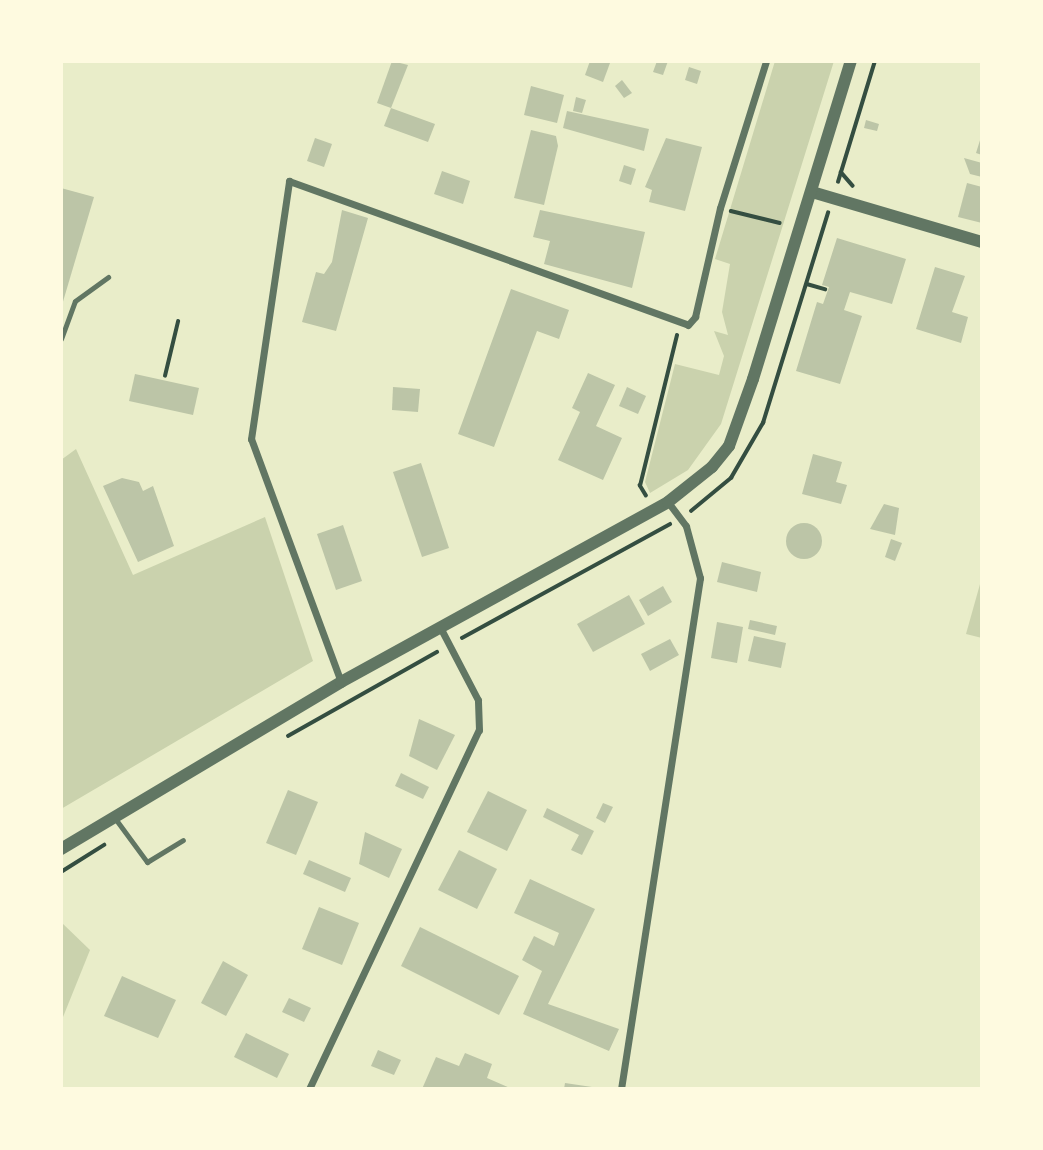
<!DOCTYPE html>
<html>
<head>
<meta charset="utf-8">
<style>
	body { margin:0 }
	#map { position:relative; width:1043px; height:1150px; overflow:hidden; background:#e9edc9; font-family:Karla,sans-serif }
	div>[style] { position:absolute }
	.green>* { inset:0; background:#cad2ad }
	.building>* { inset:0; background:#bcc5a7 }
	.round { border-radius:50% }
	.path>* { height:3.5px; margin:-1.75px; padding:0 1.75px; transform-origin:1.75px; border-radius:1.75px; background:#344e41 }
	.service>* { height:5px; margin:-2.5px; padding:0 2.5px; transform-origin:2.5px; border-radius:2.5px; background:#617663 }
	.minor>* { height:7px; margin:-3.5px; padding:0 3.5px; transform-origin:3.5px; border-radius:3.5px; background:#617663 }
	.tertiary>* { height:12px; margin:-6px; padding:0 6px; transform-origin:6px; border-radius:6px; background:#617663 }
	span { translate:-50% -50%; white-space:nowrap; text-align:center; line-height:1.15; -webkit-text-stroke:5px #fefae0; paint-order:stroke }
	.frame { position:absolute; inset:0; border:63px solid #fefae0; pointer-events:none }
</style>
</head>
<body>
<div id="map">
	<div class="green">
		<div style="clip-path:polygon(775px 61px,834px 61px,721px 424px,688px 470px,650px 493px,645px 482px,675px 364px,719px 375px,724px 356px,714px 331px,728px 335px,722px 312px,730px 264px,715px 259px)"></div>
		<div style="clip-path:polygon(76px 449px,133px 575px,265px 517px,313px 661px,61px 809px,61px 460px)"></div>
		<div style="clip-path:polygon(982px 577px,982px 638px,966px 634px)"></div>
		<div style="clip-path:polygon(61px 922px,90px 950px,61px 1022px)"></div>
	</div>
	<div class="building">
		<div style="clip-path:polygon(392px 61px,408px 65px,391px 108px,377px 103px)"></div>
		<div style="clip-path:polygon(590px 61px,610px 63px,603px 82px,585px 75px)"></div>
		<div style="clip-path:polygon(657px 61px,668px 61px,663px 75px,653px 72px)"></div>
		<div style="clip-path:polygon(689px 67px,701px 71px,697px 84px,685px 80px)"></div>
		<div style="clip-path:polygon(622px 80px,632px 93px,624px 98px,615px 86px)"></div>
		<div style="clip-path:polygon(531px 86px,564px 95px,557px 123px,524px 115px)"></div>
		<div style="clip-path:polygon(576px 97px,586px 100px,582px 113px,573px 111px)"></div>
		<div style="clip-path:polygon(391px 108px,435px 124px,428px 142px,384px 126px)"></div>
		<div style="clip-path:polygon(567px 111px,649px 129px,644px 151px,563px 128px)"></div>
		<div style="clip-path:polygon(866px 120px,879px 124px,877px 131px,864px 128px)"></div>
		<div style="clip-path:polygon(531px 130px,556px 136px,558px 146px,544px 205px,514px 198px)"></div>
		<div style="clip-path:polygon(981px 137px,982px 137px,982px 155px,976px 153px)"></div>
		<div style="clip-path:polygon(315px 138px,332px 144px,324px 167px,307px 161px)"></div>
		<div style="clip-path:polygon(666px 138px,702px 147px,685px 211px,649px 202px,652px 190px,645px 187px)"></div>
		<div style="clip-path:polygon(964px 158px,982px 163px,982px 177px,970px 174px)"></div>
		<div style="clip-path:polygon(624px 165px,636px 169px,631px 185px,619px 181px)"></div>
		<div style="clip-path:polygon(442px 171px,470px 181px,463px 204px,434px 194px)"></div>
		<div style="clip-path:polygon(967px 183px,982px 187px,982px 223px,958px 217px)"></div>
		<div style="clip-path:polygon(61px 188px,94px 197px,62px 305px,61px 305px)"></div>
		<div style="clip-path:polygon(342px 210px,368px 218px,336px 331px,302px 322px,316px 272px,324px 274px,332px 262px)"></div>
		<div style="clip-path:polygon(540px 210px,645px 232px,632px 288px,544px 264px,550px 241px,533px 237px)"></div>
		<div style="clip-path:polygon(837px 238px,906px 259px,892px 304px,850px 292px,844px 310px,862px 316px,840px 384px,796px 371px,817px 302px,823px 304px,829px 287px,822px 285px)"></div>
		<div style="clip-path:polygon(935px 267px,965px 276px,952px 312px,968px 317px,961px 343px,916px 329px)"></div>
		<div style="clip-path:polygon(511px 289px,569px 310px,559px 339px,537px 331px,494px 447px,458px 434px)"></div>
		<div style="clip-path:polygon(588px 373px,615px 385px,596px 426px,622px 438px,603px 480px,558px 460px,580px 412px,572px 408px)"></div>
		<div style="clip-path:polygon(135px 374px,199px 388px,193px 415px,129px 401px)"></div>
		<div style="clip-path:polygon(393px 387px,420px 389px,418px 412px,392px 410px)"></div>
		<div style="clip-path:polygon(627px 387px,646px 396px,638px 414px,619px 406px)"></div>
		<div style="clip-path:polygon(813px 454px,842px 462px,836px 482px,847px 485px,841px 504px,802px 494px)"></div>
		<div style="clip-path:polygon(421px 463px,449px 548px,422px 557px,393px 472px)"></div>
		<div style="clip-path:polygon(122px 478px,139px 482px,143px 491px,153px 486px,174px 546px,138px 562px,103px 486px)"></div>
		<div style="clip-path:polygon(884px 504px,899px 508px,895px 535px,870px 529px)"></div>
		<div class="round" style="left:786px;top:523px;width:36px;height:36px"></div>
		<div style="clip-path:polygon(343px 525px,362px 581px,336px 590px,317px 534px)"></div>
		<div style="clip-path:polygon(891px 539px,902px 543px,895px 561px,885px 557px)"></div>
		<div style="clip-path:polygon(722px 562px,761px 572px,757px 592px,717px 582px)"></div>
		<div style="clip-path:polygon(663px 586px,672px 602px,648px 616px,639px 600px)"></div>
		<div style="clip-path:polygon(629px 595px,645px 624px,593px 652px,577px 624px)"></div>
		<div style="clip-path:polygon(750px 620px,777px 626px,775px 635px,748px 629px)"></div>
		<div style="clip-path:polygon(717px 622px,743px 627px,737px 663px,711px 658px)"></div>
		<div style="clip-path:polygon(754px 636px,786px 643px,781px 668px,748px 661px)"></div>
		<div style="clip-path:polygon(670px 639px,679px 655px,650px 671px,641px 654px)"></div>
		<div style="clip-path:polygon(419px 719px,455px 735px,437px 770px,409px 756px)"></div>
		<div style="clip-path:polygon(401px 773px,429px 787px,423px 799px,395px 786px)"></div>
		<div style="clip-path:polygon(288px 790px,318px 802px,296px 855px,266px 843px)"></div>
		<div style="clip-path:polygon(488px 791px,527px 810px,507px 851px,467px 832px)"></div>
		<div style="clip-path:polygon(603px 803px,613px 807px,605px 823px,596px 818px)"></div>
		<div style="clip-path:polygon(547px 808px,594px 831px,582px 855px,571px 850px,579px 835px,543px 817px)"></div>
		<div style="clip-path:polygon(365px 832px,402px 849px,389px 878px,359px 864px)"></div>
		<div style="clip-path:polygon(459px 850px,497px 869px,477px 909px,438px 890px)"></div>
		<div style="clip-path:polygon(309px 860px,351px 878px,345px 892px,303px 874px)"></div>
		<div style="clip-path:polygon(530px 879px,595px 909px,548px 1004px,619px 1029px,609px 1051px,523px 1014px,542px 971px,522px 960px,534px 936px,554px 946px,559px 933px,514px 913px)"></div>
		<div style="clip-path:polygon(319px 907px,359px 923px,342px 965px,302px 949px)"></div>
		<div style="clip-path:polygon(420px 927px,519px 976px,499px 1015px,401px 966px)"></div>
		<div style="clip-path:polygon(223px 961px,248px 975px,226px 1016px,201px 1003px)"></div>
		<div style="clip-path:polygon(122px 976px,176px 1000px,158px 1038px,104px 1016px)"></div>
		<div style="clip-path:polygon(289px 998px,311px 1008px,304px 1022px,282px 1012px)"></div>
		<div style="clip-path:polygon(246px 1033px,289px 1054px,277px 1078px,234px 1057px)"></div>
		<div style="clip-path:polygon(378px 1050px,401px 1060px,394px 1075px,371px 1066px)"></div>
		<div style="clip-path:polygon(465px 1053px,492px 1064px,487px 1078px,512px 1089px,422px 1089px,436px 1057px,459px 1066px)"></div>
		<div style="clip-path:polygon(565px 1083px,592px 1087px,592px 1089px,564px 1089px)"></div>
	</div>
	<div class="path">
		<div style="left:841px;top:172px;width:18px;rotate:49deg"></div>
		<div style="left:838px;top:182px;width:127px;rotate:-73deg"></div>
		<div style="left:731px;top:211px;width:50px;rotate:13.8deg"></div>
		<div style="left:807px;top:284px;width:19px;rotate:16deg"></div>
		<div style="left:165px;top:376px;width:56px;rotate:-76.5deg"></div>
		<div style="left:646px;top:496px;width:12px;rotate:-121deg"></div>
		<div style="left:640px;top:486px;width:155px;rotate:-76.2deg"></div>
		<div style="left:691px;top:511px;width:52px;rotate:-39.5deg"></div>
		<div style="left:731px;top:478px;width:64px;rotate:-59.8deg"></div>
		<div style="left:763px;top:423px;width:220px;rotate:-72.8deg"></div>
		<div style="left:462px;top:638px;width:237px;rotate:-28.7deg"></div>
		<div style="left:288px;top:736px;width:171px;rotate:-29.4deg"></div>
		<div style="left:61px;top:872px;width:51px;rotate:-32.1deg"></div>
	</div>
	<div class="service">
		<div style="left:61px;top:339px;width:40px;rotate:-69.8deg"></div>
		<div style="left:75px;top:301px;width:41px;rotate:-36deg"></div>
		<div style="left:114px;top:817px;width:56px;rotate:53.7deg"></div>
		<div style="left:147px;top:862px;width:42px;rotate:-31.4deg"></div>
	</div>
	<div class="minor">
		<div style="left:341px;top:682px;width:259px;rotate:-110.3deg"></div>
		<div style="left:251px;top:439px;width:261px;rotate:-81.6deg"></div>
		<div style="left:289px;top:181px;width:424px;rotate:19.8deg"></div>
		<div style="left:688px;top:325px;width:11px;rotate:-49deg"></div>
		<div style="left:695px;top:317px;width:112px;rotate:-77.1deg"></div>
		<div style="left:720px;top:208px;width:154px;rotate:-72.6deg"></div>
		<div style="left:309px;top:1089px;width:397px;rotate:-64.7deg"></div>
		<div style="left:479px;top:730px;width:30px;rotate:-92deg"></div>
		<div style="left:478px;top:700px;width:82px;rotate:-117.5deg"></div>
		<div style="left:621px;top:1089px;width:517px;rotate:-81.21deg"></div>
		<div style="left:700px;top:578px;width:54px;rotate:-105.1deg"></div>
		<div style="left:686px;top:526px;width:30px;rotate:-127deg"></div>
	</div>
	<div class="tertiary">
		<div style="left:812px;top:192px;width:177px;rotate:16.4deg"></div>
		<div style="left:61px;top:849px;width:326px;rotate:-30.8deg"></div>
		<div style="left:341px;top:682px;width:373px;rotate:-28.8deg"></div>
		<div style="left:668px;top:502px;width:56px;rotate:-38.5deg"></div>
		<div style="left:712px;top:467px;width:27px;rotate:-51deg"></div>
		<div style="left:729px;top:446px;width:71px;rotate:-70.3deg"></div>
		<div style="left:753px;top:379px;width:333px;rotate:-72.9deg"></div>
	</div>
	<div class="frame"></div>
</div>
</body>
</html>
